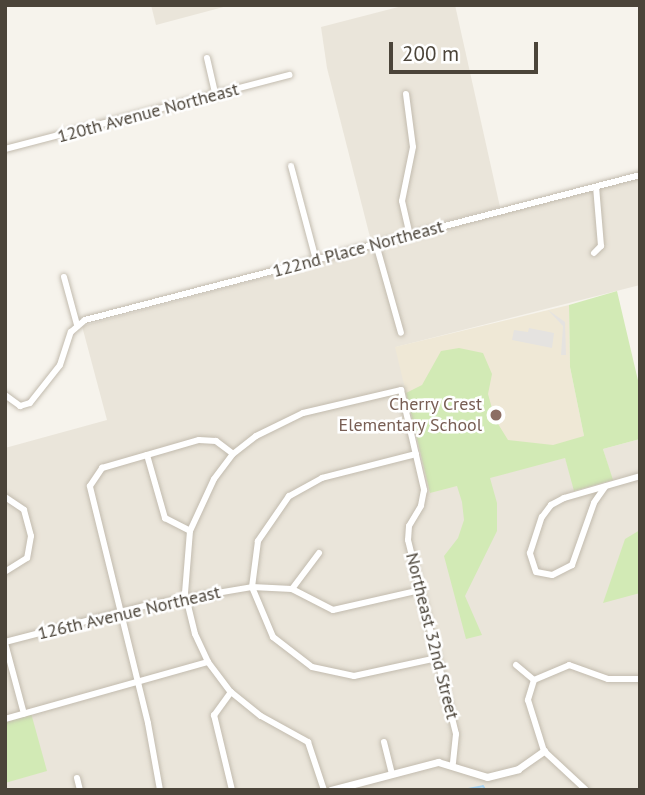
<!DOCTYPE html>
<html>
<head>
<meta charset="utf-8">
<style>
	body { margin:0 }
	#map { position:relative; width:645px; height:795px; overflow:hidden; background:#f6f3ec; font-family:"PT Sans",sans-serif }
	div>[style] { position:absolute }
	.residential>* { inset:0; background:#eae5da }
	.education>* { inset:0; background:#efe8d6 }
	.green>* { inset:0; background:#d2eab5 }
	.parking>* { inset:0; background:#e5e3e0 }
	.stream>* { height:2px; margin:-1px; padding:0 1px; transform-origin:1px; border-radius:1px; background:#a9d4f2 }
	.roads { filter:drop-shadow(0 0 2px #c2bbae) drop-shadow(0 0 2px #c2bbae) }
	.minor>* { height:6px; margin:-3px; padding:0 3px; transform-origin:3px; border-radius:3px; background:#fff }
	.tertiary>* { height:7px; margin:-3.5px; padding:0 3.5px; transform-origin:3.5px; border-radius:3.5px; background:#fff }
	.dots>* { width:19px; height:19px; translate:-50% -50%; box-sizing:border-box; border:4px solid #fff; border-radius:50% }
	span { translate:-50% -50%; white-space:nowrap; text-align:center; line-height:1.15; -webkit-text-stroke:5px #fff; paint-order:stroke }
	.street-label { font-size:18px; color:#4b4439 }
	.education-label { font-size:18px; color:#785e54 }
	.right { translate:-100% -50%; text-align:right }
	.frame { position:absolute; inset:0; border:7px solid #4b4439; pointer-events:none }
	.scale { position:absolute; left:389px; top:42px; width:149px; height:32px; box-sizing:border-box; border:4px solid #4b4439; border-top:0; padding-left:9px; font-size:21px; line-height:24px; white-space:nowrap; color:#4b4439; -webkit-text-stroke:5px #fff; paint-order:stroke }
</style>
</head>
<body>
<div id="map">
	<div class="residential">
		<div style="clip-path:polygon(151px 5px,231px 5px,156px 25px)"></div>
		<div style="clip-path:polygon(406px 5px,455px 5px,500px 207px,371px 241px,327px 68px,321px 27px)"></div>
		<div style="clip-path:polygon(640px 178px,640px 285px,396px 347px,565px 457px,575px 491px,612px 480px,603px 449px,640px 439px,640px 790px,5px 790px,5px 448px,107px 420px,82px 326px)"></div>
	</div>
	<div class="education">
		<div style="clip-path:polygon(569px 305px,570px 367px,584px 436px,576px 455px,430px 493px,395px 347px)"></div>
	</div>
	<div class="green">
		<div style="clip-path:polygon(617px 291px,640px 389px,640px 439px,603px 449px,613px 480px,574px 491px,565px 458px,490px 478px,497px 503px,497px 531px,465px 596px,482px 635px,466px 639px,444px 556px,458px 538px,464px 520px,462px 502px,457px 486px,430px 493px,406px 393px,422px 385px,441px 351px,459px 348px,483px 353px,492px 374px,488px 394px,495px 419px,508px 440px,553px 445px,584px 436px,570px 367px,569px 305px)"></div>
		<div style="clip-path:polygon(640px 530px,640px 593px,603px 603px,625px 539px)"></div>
		<div style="clip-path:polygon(31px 713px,47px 771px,5px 783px,5px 720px)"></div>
	</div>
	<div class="parking">
		<div style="clip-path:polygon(548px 310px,565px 322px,566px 355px,561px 355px,563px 326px)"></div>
		<div style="clip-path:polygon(529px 328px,554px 333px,552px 348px,512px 340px,514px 330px,528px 332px)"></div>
	</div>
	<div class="stream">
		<div style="left:463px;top:790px;width:20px;rotate:-11deg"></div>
		<div style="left:483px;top:786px;width:4px;rotate:63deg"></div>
	</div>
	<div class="roads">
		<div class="minor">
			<div style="left:207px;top:58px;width:37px;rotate:77deg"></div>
			<div style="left:406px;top:94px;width:53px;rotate:82.5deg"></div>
			<div style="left:413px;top:147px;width:55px;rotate:101.5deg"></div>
			<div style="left:402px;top:201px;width:36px;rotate:77deg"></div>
			<div style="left:5px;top:149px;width:294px;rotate:-14.6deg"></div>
			<div style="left:291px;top:166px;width:97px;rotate:75.1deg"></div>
			<div style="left:376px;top:244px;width:92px;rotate:74.3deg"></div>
			<div style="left:594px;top:253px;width:10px;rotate:-45deg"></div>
			<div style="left:601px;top:246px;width:59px;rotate:-94.8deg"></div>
			<div style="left:64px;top:277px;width:50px;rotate:74.8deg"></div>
			<div style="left:5px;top:395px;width:19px;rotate:36deg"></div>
			<div style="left:20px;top:406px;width:10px;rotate:-17deg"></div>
			<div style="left:30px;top:403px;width:48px;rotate:-51.7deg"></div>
			<div style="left:60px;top:365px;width:35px;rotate:-72deg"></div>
			<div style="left:71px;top:332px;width:18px;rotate:-41deg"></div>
			<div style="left:85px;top:320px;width:574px;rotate:-14.64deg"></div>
			<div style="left:416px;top:454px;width:97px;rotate:165.7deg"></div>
			<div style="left:322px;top:478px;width:38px;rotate:151deg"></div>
			<div style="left:289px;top:496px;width:55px;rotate:124.6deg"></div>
			<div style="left:258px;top:541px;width:46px;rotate:97.4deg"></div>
			<div style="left:252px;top:587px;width:54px;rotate:67.2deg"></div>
			<div style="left:273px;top:637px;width:49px;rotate:37.6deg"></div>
			<div style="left:312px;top:667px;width:43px;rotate:12.1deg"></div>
			<div style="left:354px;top:676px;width:85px;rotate:-12.2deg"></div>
			<div style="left:147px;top:455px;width:66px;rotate:74.1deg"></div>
			<div style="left:165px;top:518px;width:28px;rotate:27deg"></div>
			<div style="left:190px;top:531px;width:62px;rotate:94.6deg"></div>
			<div style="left:185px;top:593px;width:42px;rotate:76.3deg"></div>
			<div style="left:195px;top:634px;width:31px;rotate:65deg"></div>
			<div style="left:208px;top:662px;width:38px;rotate:53deg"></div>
			<div style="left:231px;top:692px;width:29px;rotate:126deg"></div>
			<div style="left:214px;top:715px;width:77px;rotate:76.5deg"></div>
			<div style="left:605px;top:487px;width:19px;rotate:125deg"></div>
			<div style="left:594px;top:503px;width:66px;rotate:109.5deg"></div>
			<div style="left:572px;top:565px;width:22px;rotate:153deg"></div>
			<div style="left:552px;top:575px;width:16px;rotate:-169deg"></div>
			<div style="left:536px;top:572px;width:20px;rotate:-108deg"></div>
			<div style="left:530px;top:553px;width:38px;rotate:-72deg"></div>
			<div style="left:542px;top:517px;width:15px;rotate:-53deg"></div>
			<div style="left:551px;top:505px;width:15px;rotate:-28deg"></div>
			<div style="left:564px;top:498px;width:79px;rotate:-16.1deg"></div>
			<div style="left:5px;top:497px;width:23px;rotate:34deg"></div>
			<div style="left:24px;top:510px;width:27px;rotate:75deg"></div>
			<div style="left:31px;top:536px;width:22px;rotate:100deg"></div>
			<div style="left:27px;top:558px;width:26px;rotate:148deg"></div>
			<div style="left:190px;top:531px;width:57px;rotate:-65.2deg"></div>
			<div style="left:214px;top:479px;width:31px;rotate:-53deg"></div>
			<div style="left:233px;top:454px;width:29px;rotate:-38deg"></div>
			<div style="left:256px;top:436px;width:52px;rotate:-26.1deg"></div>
			<div style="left:303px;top:413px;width:101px;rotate:-13.2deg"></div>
			<div style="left:401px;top:390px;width:103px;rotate:77deg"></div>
			<div style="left:424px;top:490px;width:16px;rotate:101deg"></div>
			<div style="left:421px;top:506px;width:23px;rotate:121deg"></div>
			<div style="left:409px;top:526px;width:14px;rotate:94deg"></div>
			<div style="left:408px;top:540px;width:200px;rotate:76.1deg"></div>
			<div style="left:456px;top:734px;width:29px;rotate:96deg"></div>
			<div style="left:292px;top:589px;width:45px;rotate:-53.1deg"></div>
			<div style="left:5px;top:642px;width:152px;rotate:-14.5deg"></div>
			<div style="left:152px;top:604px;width:101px;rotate:-9.6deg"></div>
			<div style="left:252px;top:587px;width:40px;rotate:2.9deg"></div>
			<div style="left:292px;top:589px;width:46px;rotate:27.1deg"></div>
			<div style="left:333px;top:610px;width:89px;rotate:-12.9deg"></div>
			<div style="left:5px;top:643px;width:73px;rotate:75deg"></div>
			<div style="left:516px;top:665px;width:23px;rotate:40deg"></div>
			<div style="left:534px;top:680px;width:21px;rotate:107deg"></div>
			<div style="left:528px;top:700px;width:53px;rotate:72.6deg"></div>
			<div style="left:544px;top:751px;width:57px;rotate:42.9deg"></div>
			<div style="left:534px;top:680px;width:38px;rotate:-23deg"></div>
			<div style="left:569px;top:665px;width:41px;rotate:19.7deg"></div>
			<div style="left:608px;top:679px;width:32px"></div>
			<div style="left:231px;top:692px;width:38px;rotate:39deg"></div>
			<div style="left:261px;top:716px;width:54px;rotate:29deg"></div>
			<div style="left:308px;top:742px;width:51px;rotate:71.6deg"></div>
			<div style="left:5px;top:719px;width:211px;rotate:-15.7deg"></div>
			<div style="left:384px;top:742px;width:33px;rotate:76deg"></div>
			<div style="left:77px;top:778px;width:12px;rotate:76deg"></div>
			<div style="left:160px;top:790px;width:68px;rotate:-100.2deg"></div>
			<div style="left:148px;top:723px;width:244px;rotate:-103.8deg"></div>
			<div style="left:90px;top:486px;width:22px;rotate:-56deg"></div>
			<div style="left:102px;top:468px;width:101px;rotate:-16.1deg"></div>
			<div style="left:199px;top:440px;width:17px;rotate:3deg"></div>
			<div style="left:216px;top:441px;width:21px;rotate:37deg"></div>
		</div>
		<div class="tertiary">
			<div style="left:331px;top:790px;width:111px;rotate:-14.7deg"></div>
			<div style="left:438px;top:762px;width:51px;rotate:17deg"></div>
			<div style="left:487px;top:777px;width:32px;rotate:-14deg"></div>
			<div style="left:518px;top:769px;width:32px;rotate:-35deg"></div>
		</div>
	</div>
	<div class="dots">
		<div style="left:496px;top:415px;background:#8d6e63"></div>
	</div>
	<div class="street-label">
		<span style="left:148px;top:113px;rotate:-15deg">120th Avenue Northeast</span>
		<span style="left:358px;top:249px;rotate:-15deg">122nd Place Northeast</span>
		<span style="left:129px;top:613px;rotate:-13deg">126th Avenue Northeast</span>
		<span style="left:432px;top:636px;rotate:76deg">Northeast 32nd Street</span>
	</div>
	<div class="education-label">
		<span class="right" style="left:482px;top:415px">Cherry Crest<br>Elementary School</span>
	</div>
	<div class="frame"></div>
	<div class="scale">200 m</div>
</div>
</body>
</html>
